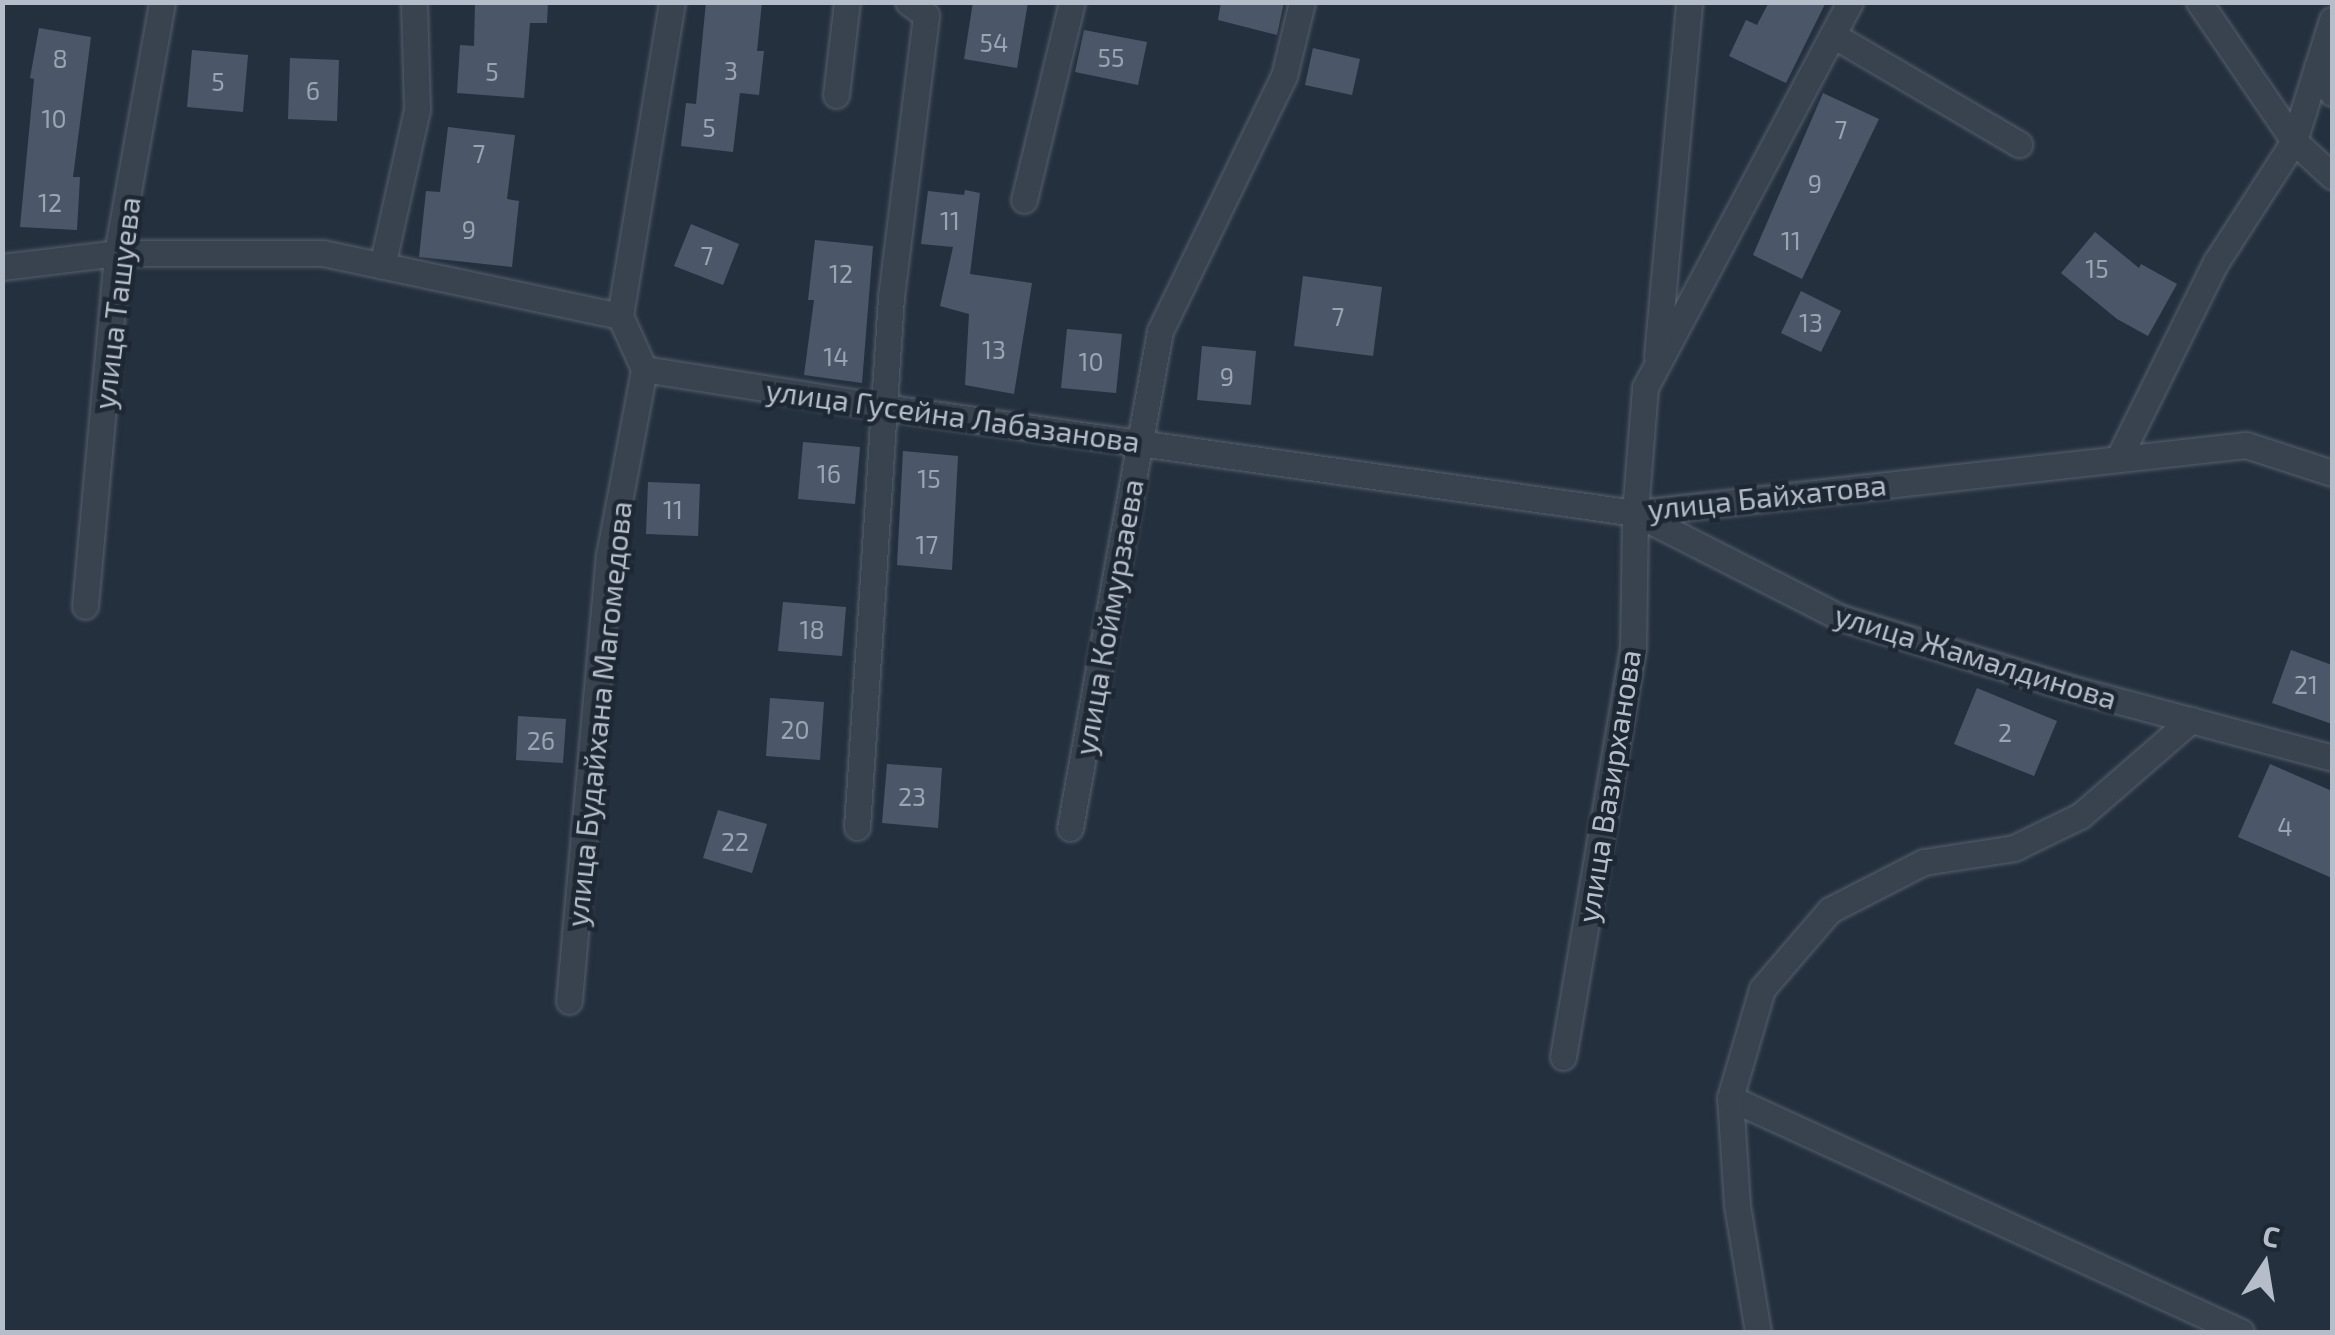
<!DOCTYPE html>
<html>
<head>
<meta charset="utf-8">
<style>
	body { margin:0 }
	#map { position:relative; width:2335px; height:1335px; overflow:hidden; background:#25303f; font-family:"Exo 2",sans-serif }
	div>[style] { position:absolute }
	.building>* { inset:0; background:#4b5768 }
	.roads { filter:drop-shadow(0 0 2px #57606d) drop-shadow(0 0 2px #57606d) }
	.minor>* { height:25px; margin:-12.5px; padding:0 12.5px; transform-origin:12.5px; border-radius:12.5px; background:#39424f }
	span { translate:-50% -50%; white-space:nowrap; text-align:center; line-height:1.15; -webkit-text-stroke:9px #1e2734; paint-order:stroke }
	.number-label { font-size:25px; color:#9aa4b2 }
	.number-label span { -webkit-text-stroke-width:0 }
	.street-label { font-size:30px; color:#b5bdca }
	.frame { position:absolute; inset:0; border:5px solid #b5bdca; pointer-events:none }
	.north { position:absolute; left:2215px; top:1215px; width:100px; height:100px; -webkit-text-stroke:8px #1e2734; paint-order:stroke; rotate:12deg; font-size:28px; font-weight:700; line-height:40px; text-align:center; color:#b5bdca }
	.north::after { content:''; display:block; margin:auto; width:35px; height:45px; background:#b5bdca; clip-path:polygon(50% 0,100% 100%,50% 72%,0 100%) }
</style>
</head>
<body>
<div id="map">
	<div class="building">
		<div style="clip-path:polygon(475px 2px,548px 2px,547px 23px,530px 23px,524px 98px,457px 93px,460px 45px,474px 46px)"></div>
		<div style="clip-path:polygon(706px 2px,762px 2px,757px 51px,764px 51px,759px 95px,740px 93px,733px 152px,681px 146px,686px 103px,696px 104px)"></div>
		<div style="clip-path:polygon(973px 2px,1028px 2px,1017px 68px,964px 59px)"></div>
		<div style="clip-path:polygon(1221px 2px,1284px 2px,1277px 35px,1218px 20px)"></div>
		<div style="clip-path:polygon(1769px 2px,1826px 2px,1786px 83px,1729px 56px,1746px 20px,1757px 25px)"></div>
		<div style="clip-path:polygon(39px 28px,91px 37px,73px 177px,80px 177px,77px 230px,20px 227px,34px 79px,30px 78px)"></div>
		<div style="clip-path:polygon(1084px 30px,1147px 42px,1138px 85px,1075px 72px)"></div>
		<div style="clip-path:polygon(1313px 48px,1360px 59px,1352px 95px,1305px 85px)"></div>
		<div style="clip-path:polygon(192px 50px,248px 55px,243px 112px,187px 107px)"></div>
		<div style="clip-path:polygon(290px 58px,339px 60px,337px 121px,288px 119px)"></div>
		<div style="clip-path:polygon(1823px 93px,1879px 119px,1802px 279px,1753px 255px)"></div>
		<div style="clip-path:polygon(448px 127px,515px 135px,507px 199px,519px 201px,512px 267px,419px 257px,426px 191px,440px 192px)"></div>
		<div style="clip-path:polygon(965px 190px,980px 193px,970px 274px,1032px 283px,1014px 394px,965px 385px,969px 314px,940px 306px,953px 247px,921px 244px,928px 191px,964px 195px)"></div>
		<div style="clip-path:polygon(691px 224px,739px 244px,723px 285px,674px 266px)"></div>
		<div style="clip-path:polygon(2095px 232px,2139px 268px,2141px 264px,2177px 284px,2148px 336px,2117px 319px,2061px 273px)"></div>
		<div style="clip-path:polygon(815px 240px,873px 246px,862px 383px,804px 375px,814px 300px,808px 300px)"></div>
		<div style="clip-path:polygon(1303px 276px,1382px 287px,1373px 356px,1294px 346px)"></div>
		<div style="clip-path:polygon(1801px 291px,1841px 311px,1821px 352px,1781px 333px)"></div>
		<div style="clip-path:polygon(1067px 329px,1122px 334px,1116px 393px,1061px 388px)"></div>
		<div style="clip-path:polygon(1202px 346px,1256px 351px,1251px 405px,1197px 400px)"></div>
		<div style="clip-path:polygon(803px 442px,860px 447px,855px 504px,798px 499px)"></div>
		<div style="clip-path:polygon(903px 451px,958px 456px,952px 570px,897px 565px)"></div>
		<div style="clip-path:polygon(648px 482px,700px 484px,698px 536px,646px 534px)"></div>
		<div style="clip-path:polygon(783px 602px,846px 607px,842px 656px,778px 651px)"></div>
		<div style="clip-path:polygon(2291px 650px,2332px 665px,2332px 724px,2272px 703px)"></div>
		<div style="clip-path:polygon(1977px 688px,2057px 721px,2034px 776px,1954px 744px)"></div>
		<div style="clip-path:polygon(770px 698px,824px 702px,820px 760px,766px 756px)"></div>
		<div style="clip-path:polygon(518px 716px,566px 719px,563px 763px,516px 760px)"></div>
		<div style="clip-path:polygon(887px 764px,942px 768px,938px 828px,882px 823px)"></div>
		<div style="clip-path:polygon(2270px 764px,2332px 791px,2332px 878px,2238px 837px)"></div>
		<div style="clip-path:polygon(718px 810px,767px 824px,752px 873px,703px 858px)"></div>
	</div>
	<div class="roads">
		<div class="minor">
			<div style="left:672px;top:2px;width:318px;rotate:99.4deg"></div>
			<div style="left:620px;top:316px;width:58px;rotate:65.6deg"></div>
			<div style="left:644px;top:369px;width:243px;rotate:9deg"></div>
			<div style="left:884px;top:407px;width:758px;rotate:8.03deg"></div>
			<div style="left:1635px;top:513px;width:229px;rotate:27deg"></div>
			<div style="left:1839px;top:617px;width:238px;rotate:17.1deg"></div>
			<div style="left:2066px;top:687px;width:275px;rotate:14.9deg"></div>
			<div style="left:1850px;top:2px;width:437px;rotate:118deg"></div>
			<div style="left:1645px;top:388px;width:125px;rotate:94.6deg"></div>
			<div style="left:1635px;top:513px;width:615px;rotate:-6.35deg"></div>
			<div style="left:2246px;top:445px;width:90px;rotate:18deg"></div>
			<div style="left:2199px;top:2px;width:168px;rotate:55.6deg"></div>
			<div style="left:2294px;top:141px;width:52px;rotate:42.6deg"></div>
			<div style="left:1833px;top:35px;width:216px;rotate:30.4deg"></div>
			<div style="left:2317px;top:67px;width:30px;rotate:60deg"></div>
			<div style="left:836px;top:95px;width:94px;rotate:-83.3deg"></div>
			<div style="left:1024px;top:200px;width:204px;rotate:-76.4deg"></div>
			<div style="left:382px;top:266px;width:160px;rotate:-77.4deg"></div>
			<div style="left:417px;top:110px;width:108px;rotate:-91.6deg"></div>
			<div style="left:2px;top:267px;width:116px;rotate:-6.9deg"></div>
			<div style="left:117px;top:253px;width:206px"></div>
			<div style="left:323px;top:253px;width:304px;rotate:12deg"></div>
			<div style="left:1657px;top:356px;width:355px;rotate:-84.8deg"></div>
			<div style="left:2119px;top:457px;width:218px;rotate:-63.6deg"></div>
			<div style="left:2216px;top:262px;width:144px;rotate:-57.2deg"></div>
			<div style="left:2294px;top:141px;width:127px;rotate:-72.6deg"></div>
			<div style="left:85px;top:606px;width:354px;rotate:-84.8deg"></div>
			<div style="left:117px;top:253px;width:255px;rotate:-79.8deg"></div>
			<div style="left:857px;top:827px;width:531px;rotate:-86.33deg"></div>
			<div style="left:891px;top:297px;width:284px;rotate:-82.9deg"></div>
			<div style="left:926px;top:15px;width:22px;rotate:-144deg"></div>
			<div style="left:1070px;top:828px;width:505px;rotate:-79.74deg"></div>
			<div style="left:1160px;top:331px;width:284px;rotate:-64.1deg"></div>
			<div style="left:1284px;top:76px;width:76px;rotate:-76.3deg"></div>
			<div style="left:569px;top:1001px;width:448px;rotate:-84.9deg"></div>
			<div style="left:609px;top:555px;width:189px;rotate:-79.3deg"></div>
			<div style="left:1563px;top:1057px;width:416px;rotate:-80.3deg"></div>
			<div style="left:1633px;top:647px;width:134px;rotate:-89.1deg"></div>
			<div style="left:1730px;top:1098px;width:562px;rotate:24.6deg"></div>
			<div style="left:1758px;top:1332px;width:129px;rotate:-99.4deg"></div>
			<div style="left:1737px;top:1205px;width:107px;rotate:-93.7deg"></div>
			<div style="left:1730px;top:1098px;width:114px;rotate:-73.6deg"></div>
			<div style="left:1762px;top:989px;width:104px;rotate:-49.3deg"></div>
			<div style="left:1830px;top:910px;width:106px;rotate:-27.1deg"></div>
			<div style="left:1924px;top:862px;width:91px;rotate:-8.8deg"></div>
			<div style="left:2014px;top:848px;width:73px;rotate:-25.9deg"></div>
			<div style="left:2080px;top:816px;width:147px;rotate:-40.9deg"></div>
		</div>
	</div>
	<div class="number-label">
		<span style="left:994px;top:42px">54</span>
		<span style="left:1111px;top:57px">55</span>
		<span style="left:60px;top:58px">8</span>
		<span style="left:731px;top:70px">3</span>
		<span style="left:492px;top:71px">5</span>
		<span style="left:218px;top:81px">5</span>
		<span style="left:313px;top:90px">6</span>
		<span style="left:54px;top:118px">10</span>
		<span style="left:709px;top:127px">5</span>
		<span style="left:1841px;top:129px">7</span>
		<span style="left:479px;top:153px">7</span>
		<span style="left:1815px;top:183px">9</span>
		<span style="left:50px;top:202px">12</span>
		<span style="left:950px;top:220px">11</span>
		<span style="left:469px;top:229px">9</span>
		<span style="left:1791px;top:240px">11</span>
		<span style="left:707px;top:255px">7</span>
		<span style="left:2097px;top:268px">15</span>
		<span style="left:841px;top:273px">12</span>
		<span style="left:1338px;top:316px">7</span>
		<span style="left:1811px;top:322px">13</span>
		<span style="left:994px;top:349px">13</span>
		<span style="left:836px;top:356px">14</span>
		<span style="left:1091px;top:361px">10</span>
		<span style="left:1227px;top:376px">9</span>
		<span style="left:829px;top:473px">16</span>
		<span style="left:929px;top:478px">15</span>
		<span style="left:673px;top:509px">11</span>
		<span style="left:927px;top:544px">17</span>
		<span style="left:812px;top:629px">18</span>
		<span style="left:2306px;top:684px">21</span>
		<span style="left:795px;top:729px">20</span>
		<span style="left:2005px;top:732px">2</span>
		<span style="left:541px;top:740px">26</span>
		<span style="left:912px;top:796px">23</span>
		<span style="left:2285px;top:826px">4</span>
		<span style="left:735px;top:841px">22</span>
	</div>
	<div class="street-label">
		<span style="left:116px;top:303px;rotate:-83deg">улица Ташуева</span>
		<span style="left:953px;top:415px;rotate:8deg">улица Гусейна Лабазанова</span>
		<span style="left:1767px;top:496px;rotate:-6deg">улица Байхатова</span>
		<span style="left:1108px;top:617px;rotate:-80deg">улица Коймурзаева</span>
		<span style="left:1976px;top:656px;rotate:17deg">улица Жамалдинова</span>
		<span style="left:598px;top:714px;rotate:-84deg">улица Будайхана Магомедова</span>
		<span style="left:1608px;top:786px;rotate:-81deg">улица Вазирханова</span>
	</div>
	<div class="frame"></div>
	<div class="north">С</div>
</div>
</body>
</html>
